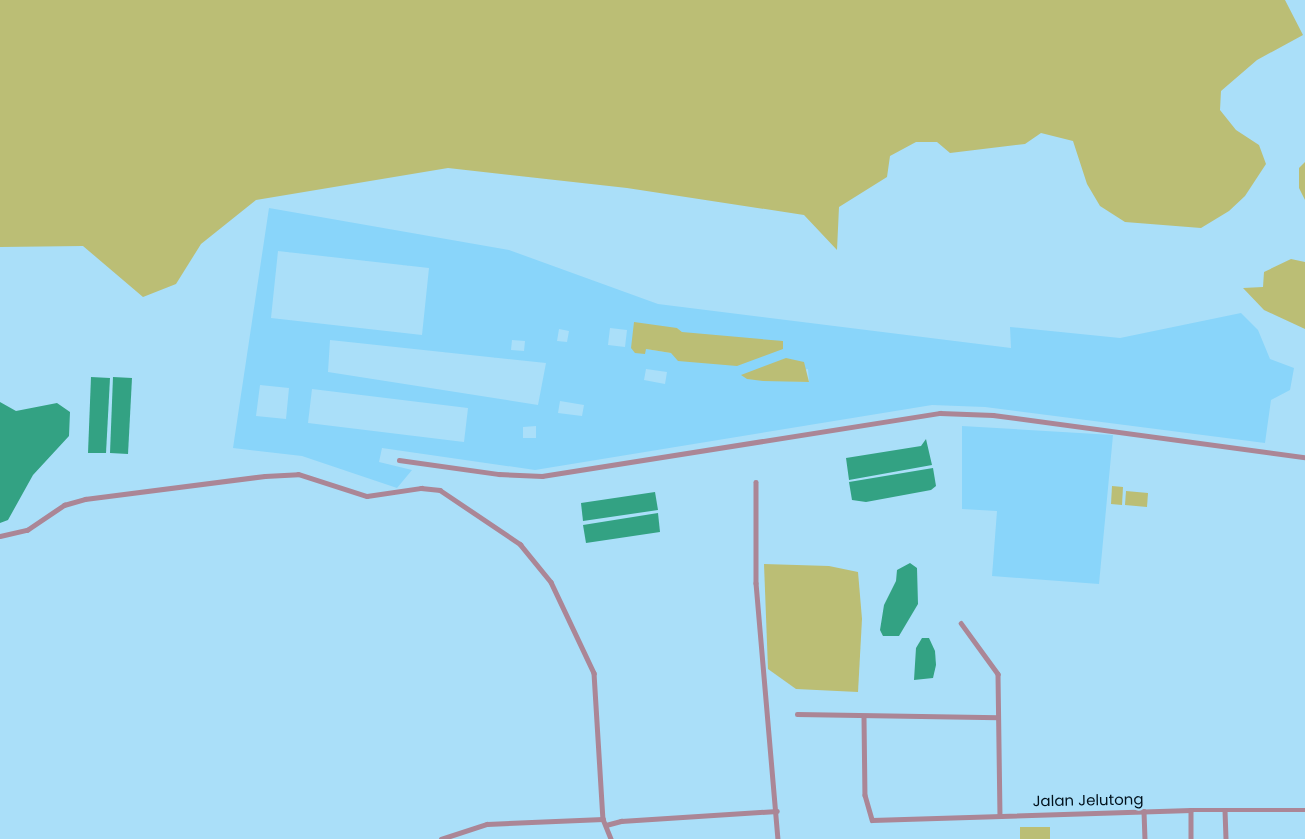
<!DOCTYPE html>
<html>
<head>
<meta charset="utf-8">
<style>
	body { margin:0 }
	#map { position:relative; width:1305px; height:839px; overflow:hidden; background:#aadff9; font-family:Poppins,sans-serif }
	div>[style] { position:absolute }
	.built>* { inset:0; background:#89d5fa }
	.green>* { inset:0; background:#bbbe75 }
	.water>* { inset:0; background:#33a283 }
	.street>* { height:4.5px; margin:-2.25px; padding:0 2.25px; transform-origin:2.25px; border-radius:2.25px; background:#ab8696 }
	span { translate:-50% -50%; white-space:nowrap; text-align:center; line-height:1.15; -webkit-text-stroke:4.5px #aadff9; paint-order:stroke }
	.street-label { font-size:15px; color:#00111c }
</style>
</head>
<body>
<div id="map">
	<div class="built">
		<div style="clip-path:polygon(evenodd,269px 208px,509px 250px,658px 304px,1011px 348px,1010px 327px,1120px 338px,1241px 313px,1258px 330px,1270px 359px,1294px 368px,1290px 390px,1271px 400px,1265px 443px,985px 407px,932px 405px,535px 470px,382px 448px,379px 462px,412px 470px,397px 488px,302px 456px,233px 448px,269px 208px,278px 251px,429px 268px,422px 335px,271px 318px,278px 251px,269px 208px,610px 328px,627px 330px,625px 347px,608px 345px,610px 328px,269px 208px,677px 328px,682px 332px,671px 353px,646px 349px,677px 328px,269px 208px,559px 329px,569px 331px,567px 342px,557px 341px,559px 329px,269px 208px,330px 340px,546px 363px,538px 405px,328px 372px,330px 340px,269px 208px,512px 340px,525px 341px,524px 351px,511px 350px,512px 340px,269px 208px,646px 369px,667px 372px,665px 384px,644px 380px,646px 369px,269px 208px,808px 369px,809px 382px,747px 379px,808px 369px,269px 208px,260px 385px,289px 388px,286px 419px,256px 416px,260px 385px,269px 208px,312px 389px,468px 408px,464px 442px,308px 423px,312px 389px,269px 208px,560px 401px,584px 405px,582px 416px,558px 413px,560px 401px,269px 208px,536px 426px,536px 438px,523px 438px,523px 427px,536px 426px)"></div>
		<div style="clip-path:polygon(962px 426px,1113px 435px,1099px 584px,992px 576px,997px 511px,962px 509px)"></div>
	</div>
	<div class="green">
		<div style="clip-path:polygon(0 0,1285px 0,1303px 35px,1257px 60px,1221px 91px,1220px 110px,1236px 130px,1259px 145px,1266px 164px,1245px 196px,1229px 211px,1201px 228px,1125px 222px,1100px 206px,1087px 184px,1073px 141px,1041px 133px,1025px 144px,950px 153px,937px 142px,916px 142px,890px 156px,887px 177px,839px 207px,837px 250px,804px 215px,627px 188px,448px 168px,256px 200px,201px 244px,176px 284px,143px 297px,83px 246px,0 247px)"></div>
		<div style="clip-path:polygon(1305px 162px,1305px 200px,1299px 188px,1299px 168px)"></div>
		<div style="clip-path:polygon(1291px 259px,1305px 262px,1305px 329px,1264px 310px,1243px 288px,1263px 287px,1264px 272px)"></div>
		<div style="clip-path:polygon(634px 322px,677px 328px,682px 332px,783px 341px,783px 349px,737px 366px,678px 361px,671px 353px,646px 349px,645px 354px,635px 353px,631px 348px)"></div>
		<div style="clip-path:polygon(786px 358px,804px 362px,809px 382px,763px 381px,747px 379px,741px 375px)"></div>
		<div style="clip-path:polygon(1112px 486px,1123px 487px,1122px 505px,1111px 504px)"></div>
		<div style="clip-path:polygon(1126px 491px,1148px 493px,1147px 507px,1125px 505px)"></div>
		<div style="clip-path:polygon(764px 564px,829px 566px,858px 572px,862px 619px,858px 692px,796px 689px,768px 669px)"></div>
		<div style="clip-path:polygon(1020px 827px,1050px 827px,1050px 839px,1020px 839px)"></div>
	</div>
	<div class="water">
		<div style="clip-path:polygon(91px 377px,110px 378px,106px 453px,88px 453px)"></div>
		<div style="clip-path:polygon(113px 377px,132px 378px,128px 454px,110px 453px)"></div>
		<div style="clip-path:polygon(0 402px,16px 411px,57px 403px,70px 412px,69px 436px,33px 475px,8px 520px,0 523px)"></div>
		<div style="clip-path:polygon(926px 439px,932px 465px,849px 480px,846px 458px,921px 446px)"></div>
		<div style="clip-path:polygon(933px 468px,936px 486px,931px 490px,866px 502px,852px 500px,849px 482px)"></div>
		<div style="clip-path:polygon(655px 492px,658px 510px,583px 521px,581px 503px)"></div>
		<div style="clip-path:polygon(658px 513px,660px 532px,586px 543px,583px 525px)"></div>
		<div style="clip-path:polygon(910px 563px,917px 568px,918px 604px,899px 636px,883px 636px,880px 630px,884px 605px,896px 581px,897px 570px)"></div>
		<div style="clip-path:polygon(922px 638px,929px 638px,935px 651px,936px 665px,933px 678px,914px 680px,916px 648px)"></div>
	</div>
	<div class="street">
		<div style="left:399px;top:460px;width:101px;rotate:8deg"></div>
		<div style="left:499px;top:474px;width:43px;rotate:2.7deg"></div>
		<div style="left:542px;top:476px;width:403px;rotate:-9deg"></div>
		<div style="left:940px;top:413px;width:53px;rotate:2.2deg"></div>
		<div style="left:993px;top:415px;width:315px;rotate:7.7deg"></div>
		<div style="left:756px;top:482px;width:101px;rotate:90deg"></div>
		<div style="left:756px;top:583px;width:257px;rotate:85.1deg"></div>
		<div style="left:0;top:536px;width:28px;rotate:-13deg"></div>
		<div style="left:27px;top:530px;width:45px;rotate:-34deg"></div>
		<div style="left:64px;top:505px;width:22px;rotate:-16deg"></div>
		<div style="left:85px;top:499px;width:181px;rotate:-7.3deg"></div>
		<div style="left:265px;top:476px;width:33px;rotate:-3deg"></div>
		<div style="left:298px;top:474px;width:72px;rotate:17.7deg"></div>
		<div style="left:367px;top:496px;width:55px;rotate:-8.4deg"></div>
		<div style="left:421px;top:488px;width:19px;rotate:6deg"></div>
		<div style="left:440px;top:490px;width:97px;rotate:34deg"></div>
		<div style="left:520px;top:544px;width:49px;rotate:50.8deg"></div>
		<div style="left:551px;top:582px;width:101px;rotate:64.7deg"></div>
		<div style="left:594px;top:673px;width:146px;rotate:86.5deg"></div>
		<div style="left:603px;top:819px;width:22px;rotate:68deg"></div>
		<div style="left:961px;top:623px;width:63px;rotate:54deg"></div>
		<div style="left:998px;top:674px;width:141px;rotate:89.2deg"></div>
		<div style="left:797px;top:714px;width:201px;rotate:0.9deg"></div>
		<div style="left:864px;top:717px;width:78px;rotate:89.3deg"></div>
		<div style="left:865px;top:795px;width:26px;rotate:74deg"></div>
		<div style="left:872px;top:820px;width:319px;rotate:-1.8deg"></div>
		<div style="left:1191px;top:810px;width:114px"></div>
		<div style="left:1191px;top:810px;width:29px;rotate:90deg"></div>
		<div style="left:1225px;top:810px;width:29px;rotate:88deg"></div>
		<div style="left:1144px;top:811px;width:28px;rotate:88deg"></div>
		<div style="left:606px;top:825px;width:16px;rotate:-15deg"></div>
		<div style="left:621px;top:821px;width:156px;rotate:-3.7deg"></div>
		<div style="left:441px;top:839px;width:48px;rotate:-18.1deg"></div>
		<div style="left:487px;top:824px;width:116px;rotate:-2.5deg"></div>
	</div>
	<div class="street-label">
		<span style="left:1088px;top:800px;rotate:-1deg">Jalan Jelutong</span>
	</div>
</div>
</body>
</html>
